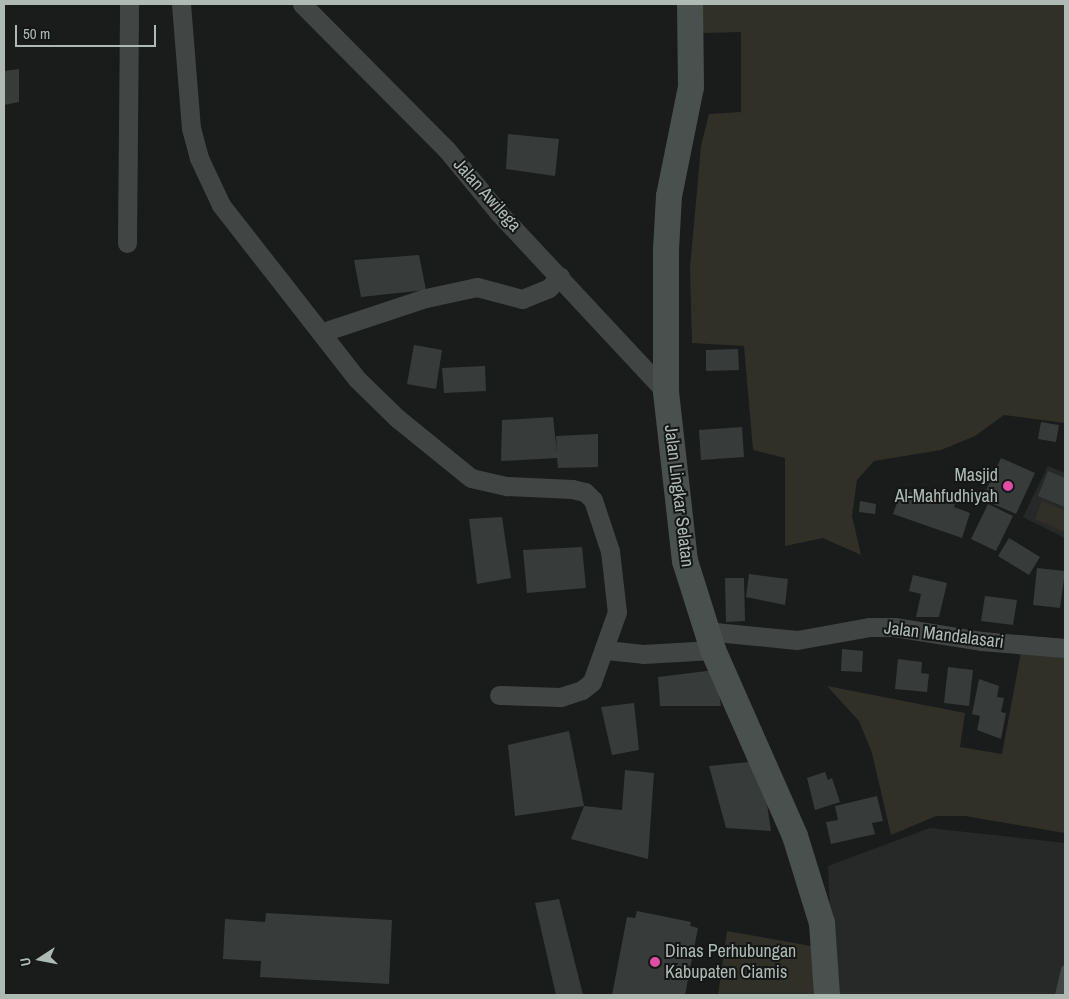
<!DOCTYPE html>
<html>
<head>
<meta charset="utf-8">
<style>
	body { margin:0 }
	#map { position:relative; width:1069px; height:999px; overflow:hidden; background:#1a1c1c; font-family:"Archivo Narrow",sans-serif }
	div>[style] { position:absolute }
	.built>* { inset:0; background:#262928 }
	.green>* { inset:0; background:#313028 }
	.building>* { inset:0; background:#373b3a }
	.lane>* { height:9px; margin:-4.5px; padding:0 4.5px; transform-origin:4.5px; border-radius:4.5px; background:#414644 }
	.street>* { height:19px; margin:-9.5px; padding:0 9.5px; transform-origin:9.5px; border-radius:9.5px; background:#414644 }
	.secondary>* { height:26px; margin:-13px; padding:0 13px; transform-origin:13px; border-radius:13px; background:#4a504d }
	.dots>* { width:14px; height:14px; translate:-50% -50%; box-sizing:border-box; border:2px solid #151717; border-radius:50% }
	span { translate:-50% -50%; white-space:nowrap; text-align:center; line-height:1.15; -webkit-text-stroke:4px #151717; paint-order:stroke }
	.street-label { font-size:18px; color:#aebab3 }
	.poi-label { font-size:18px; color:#aebab3 }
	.right { translate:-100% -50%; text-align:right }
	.left { translate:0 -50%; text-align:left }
	.frame { position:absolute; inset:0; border:5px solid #aebab3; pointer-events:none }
	.north { position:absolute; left:15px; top:934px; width:50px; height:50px; -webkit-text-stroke:4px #151717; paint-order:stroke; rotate:259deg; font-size:14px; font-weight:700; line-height:20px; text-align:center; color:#aebab3 }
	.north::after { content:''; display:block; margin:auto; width:18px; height:22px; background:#aebab3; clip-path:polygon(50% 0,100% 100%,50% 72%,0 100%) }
	.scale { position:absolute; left:15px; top:25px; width:141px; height:22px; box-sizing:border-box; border:2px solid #aebab3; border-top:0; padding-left:6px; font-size:15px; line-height:18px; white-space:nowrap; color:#aebab3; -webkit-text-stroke:4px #151717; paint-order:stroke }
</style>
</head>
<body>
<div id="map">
	<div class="built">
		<div style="clip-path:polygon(1048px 466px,1065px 473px,1065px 538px,1023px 517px)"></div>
		<div style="clip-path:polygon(930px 828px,1065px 843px,1065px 995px,834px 995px,828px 866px)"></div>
	</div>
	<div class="green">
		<div style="clip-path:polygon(702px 4px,1065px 4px,1065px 423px,1004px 415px,975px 436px,941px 450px,874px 461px,857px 480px,852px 516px,861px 555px,823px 538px,785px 546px,785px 458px,753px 450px,744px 346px,692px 343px,690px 268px,701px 146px,709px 114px,741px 112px,741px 32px,702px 33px)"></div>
		<div style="clip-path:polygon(1042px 501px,1065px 511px,1065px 532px,1035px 519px)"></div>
		<div style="clip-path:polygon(1022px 647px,1065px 654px,1065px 833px,965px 816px,936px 816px,891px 835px,872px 753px,859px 721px,827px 686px,965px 713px,960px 747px,1002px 754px)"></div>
		<div style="clip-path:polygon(727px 931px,811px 946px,820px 995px,718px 995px)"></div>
	</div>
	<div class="building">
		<div style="clip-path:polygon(19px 69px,19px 102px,4px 105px,4px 71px)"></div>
		<div style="clip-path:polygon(508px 134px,559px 139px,555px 176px,506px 169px)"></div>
		<div style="clip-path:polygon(419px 255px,426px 290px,361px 297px,354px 260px)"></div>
		<div style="clip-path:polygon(414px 345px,442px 350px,436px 389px,407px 384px)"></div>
		<div style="clip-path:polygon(738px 349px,739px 370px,706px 371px,706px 350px)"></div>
		<div style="clip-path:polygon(485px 366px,486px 391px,444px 393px,442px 368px)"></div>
		<div style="clip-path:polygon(553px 417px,557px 453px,556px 436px,598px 434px,598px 467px,558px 468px,557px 458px,501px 461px,502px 420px)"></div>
		<div style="clip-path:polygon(1041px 422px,1059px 425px,1056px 442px,1038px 439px)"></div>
		<div style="clip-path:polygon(742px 427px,744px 457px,701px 460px,699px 430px)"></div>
		<div style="clip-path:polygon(1001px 458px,1035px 473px,1016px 514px,982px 499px)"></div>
		<div style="clip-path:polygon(1048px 471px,1065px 478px,1065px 507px,1038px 496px)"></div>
		<div style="clip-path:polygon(902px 489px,930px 499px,932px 492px,956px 500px,954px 507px,970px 513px,962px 538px,893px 514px)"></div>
		<div style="clip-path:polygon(860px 501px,876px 504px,875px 514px,859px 512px)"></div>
		<div style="clip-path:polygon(988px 504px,1013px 516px,996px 551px,971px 539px)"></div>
		<div style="clip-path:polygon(502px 517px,511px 578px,477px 584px,469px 519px)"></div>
		<div style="clip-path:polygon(1009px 538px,1040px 557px,1029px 575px,998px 556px)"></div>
		<div style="clip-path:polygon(582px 547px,586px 588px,527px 593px,523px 550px)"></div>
		<div style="clip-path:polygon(1037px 568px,1065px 571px,1060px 608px,1033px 605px)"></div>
		<div style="clip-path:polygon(749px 574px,788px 579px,785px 605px,746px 597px)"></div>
		<div style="clip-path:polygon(913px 575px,947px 583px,939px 617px,916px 617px,921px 594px,909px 591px)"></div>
		<div style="clip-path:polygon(725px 578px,744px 578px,745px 621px,726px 622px)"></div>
		<div style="clip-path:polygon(985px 596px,1017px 600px,1013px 625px,981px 621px)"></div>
		<div style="clip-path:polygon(842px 649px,863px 651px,862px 672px,841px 671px)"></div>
		<div style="clip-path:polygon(898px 659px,922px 662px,921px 673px,929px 674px,927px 692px,895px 689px)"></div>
		<div style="clip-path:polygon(948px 667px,973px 670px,969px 706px,944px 703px)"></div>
		<div style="clip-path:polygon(715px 670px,721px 706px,660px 706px,658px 677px)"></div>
		<div style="clip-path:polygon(979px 679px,999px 686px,997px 697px,1004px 698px,1001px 712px,1006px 713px,1001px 739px,977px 730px,980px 716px,972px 714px)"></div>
		<div style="clip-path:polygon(634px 703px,639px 750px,612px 755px,601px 707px)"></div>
		<div style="clip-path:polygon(569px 731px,584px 806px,622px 810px,625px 770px,654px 773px,648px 859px,571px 839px,584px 806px,515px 816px,508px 745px)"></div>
		<div style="clip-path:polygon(749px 762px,766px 797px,771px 831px,726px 828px,709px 766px)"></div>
		<div style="clip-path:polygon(825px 772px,828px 780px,832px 778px,840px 802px,815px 810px,807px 778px)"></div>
		<div style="clip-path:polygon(877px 796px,883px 821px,872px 823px,875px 834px,831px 844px,826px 822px,838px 820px,835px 806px)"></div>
		<div style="clip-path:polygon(559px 899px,583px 995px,556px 995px,535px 903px)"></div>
		<div style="clip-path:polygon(637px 911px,691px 922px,690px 926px,698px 928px,685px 995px,612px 995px,627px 917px,635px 918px)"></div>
		<div style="clip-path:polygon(266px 913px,392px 920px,389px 984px,260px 977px,261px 961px,223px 959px,225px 919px,265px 922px)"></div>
	</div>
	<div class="lane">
		<div style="left:1059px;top:995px;width:27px;rotate:-77deg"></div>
	</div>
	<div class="street">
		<div style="left:181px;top:4px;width:124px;rotate:85.4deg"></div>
		<div style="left:191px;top:128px;width:31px;rotate:75deg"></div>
		<div style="left:199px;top:158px;width:52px;rotate:64.9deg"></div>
		<div style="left:221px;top:205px;width:221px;rotate:52deg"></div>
		<div style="left:357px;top:379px;width:56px;rotate:44.3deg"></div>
		<div style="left:397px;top:418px;width:95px;rotate:39deg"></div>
		<div style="left:471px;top:478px;width:37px;rotate:13deg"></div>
		<div style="left:507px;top:486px;width:65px;rotate:2.6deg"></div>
		<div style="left:572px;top:489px;width:13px;rotate:13deg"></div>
		<div style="left:585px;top:492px;width:11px;rotate:45deg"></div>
		<div style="left:593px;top:500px;width:54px;rotate:71.6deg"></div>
		<div style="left:610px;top:551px;width:61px;rotate:83.5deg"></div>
		<div style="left:617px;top:612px;width:74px;rotate:109.7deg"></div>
		<div style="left:592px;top:682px;width:13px;rotate:141deg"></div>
		<div style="left:582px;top:690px;width:23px;rotate:162deg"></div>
		<div style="left:560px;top:697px;width:61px;rotate:-178.1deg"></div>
		<div style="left:302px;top:4px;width:206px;rotate:45.2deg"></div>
		<div style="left:447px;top:150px;width:82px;rotate:50.5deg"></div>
		<div style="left:499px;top:213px;width:245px;rotate:47deg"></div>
		<div style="left:127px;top:243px;width:239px;rotate:-89.5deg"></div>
		<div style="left:323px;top:332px;width:108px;rotate:-18.3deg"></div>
		<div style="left:426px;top:298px;width:52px;rotate:-12.2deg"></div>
		<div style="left:477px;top:287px;width:47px;rotate:14.9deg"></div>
		<div style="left:522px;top:299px;width:29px;rotate:-22deg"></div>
		<div style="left:549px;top:288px;width:16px;rotate:-47deg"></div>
		<div style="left:705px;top:631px;width:92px;rotate:5.6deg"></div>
		<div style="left:797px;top:640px;width:73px;rotate:-10.2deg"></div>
		<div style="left:869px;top:627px;width:25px"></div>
		<div style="left:894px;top:627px;width:88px;rotate:9.1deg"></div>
		<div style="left:981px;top:641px;width:84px;rotate:4.8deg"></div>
		<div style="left:606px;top:650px;width:37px;rotate:6deg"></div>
		<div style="left:643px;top:654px;width:70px;rotate:-3.3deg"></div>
	</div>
	<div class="secondary">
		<div style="left:690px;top:4px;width:83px;rotate:89.3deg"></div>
		<div style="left:691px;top:87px;width:111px;rotate:101.4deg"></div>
		<div style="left:669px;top:196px;width:54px;rotate:93.2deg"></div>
		<div style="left:666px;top:250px;width:142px;rotate:90deg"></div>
		<div style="left:666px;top:392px;width:170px;rotate:83.6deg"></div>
		<div style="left:685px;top:561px;width:93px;rotate:72.5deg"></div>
		<div style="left:713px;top:650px;width:203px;rotate:66.2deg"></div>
		<div style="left:795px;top:836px;width:91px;rotate:72.8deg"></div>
		<div style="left:822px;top:923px;width:72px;rotate:86deg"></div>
	</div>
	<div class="dots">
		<div style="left:1008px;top:486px;background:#e04ea4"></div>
		<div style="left:655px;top:962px;background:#e04ea4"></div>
	</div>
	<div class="street-label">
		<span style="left:487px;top:195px;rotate:48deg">Jalan Awilega</span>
		<span style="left:679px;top:496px;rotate:83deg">Jalan Lingkar Selatan</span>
		<span style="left:944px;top:635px;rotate:7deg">Jalan Mandalasari</span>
	</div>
	<div class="poi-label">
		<span class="right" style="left:998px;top:486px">Masjid<br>Al-Mahfudhiyah</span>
		<span class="left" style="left:665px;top:962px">Dinas Perhubungan<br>Kabupaten Ciamis</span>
	</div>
	<div class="frame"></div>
	<div class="north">U</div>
	<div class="scale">50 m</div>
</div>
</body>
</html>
